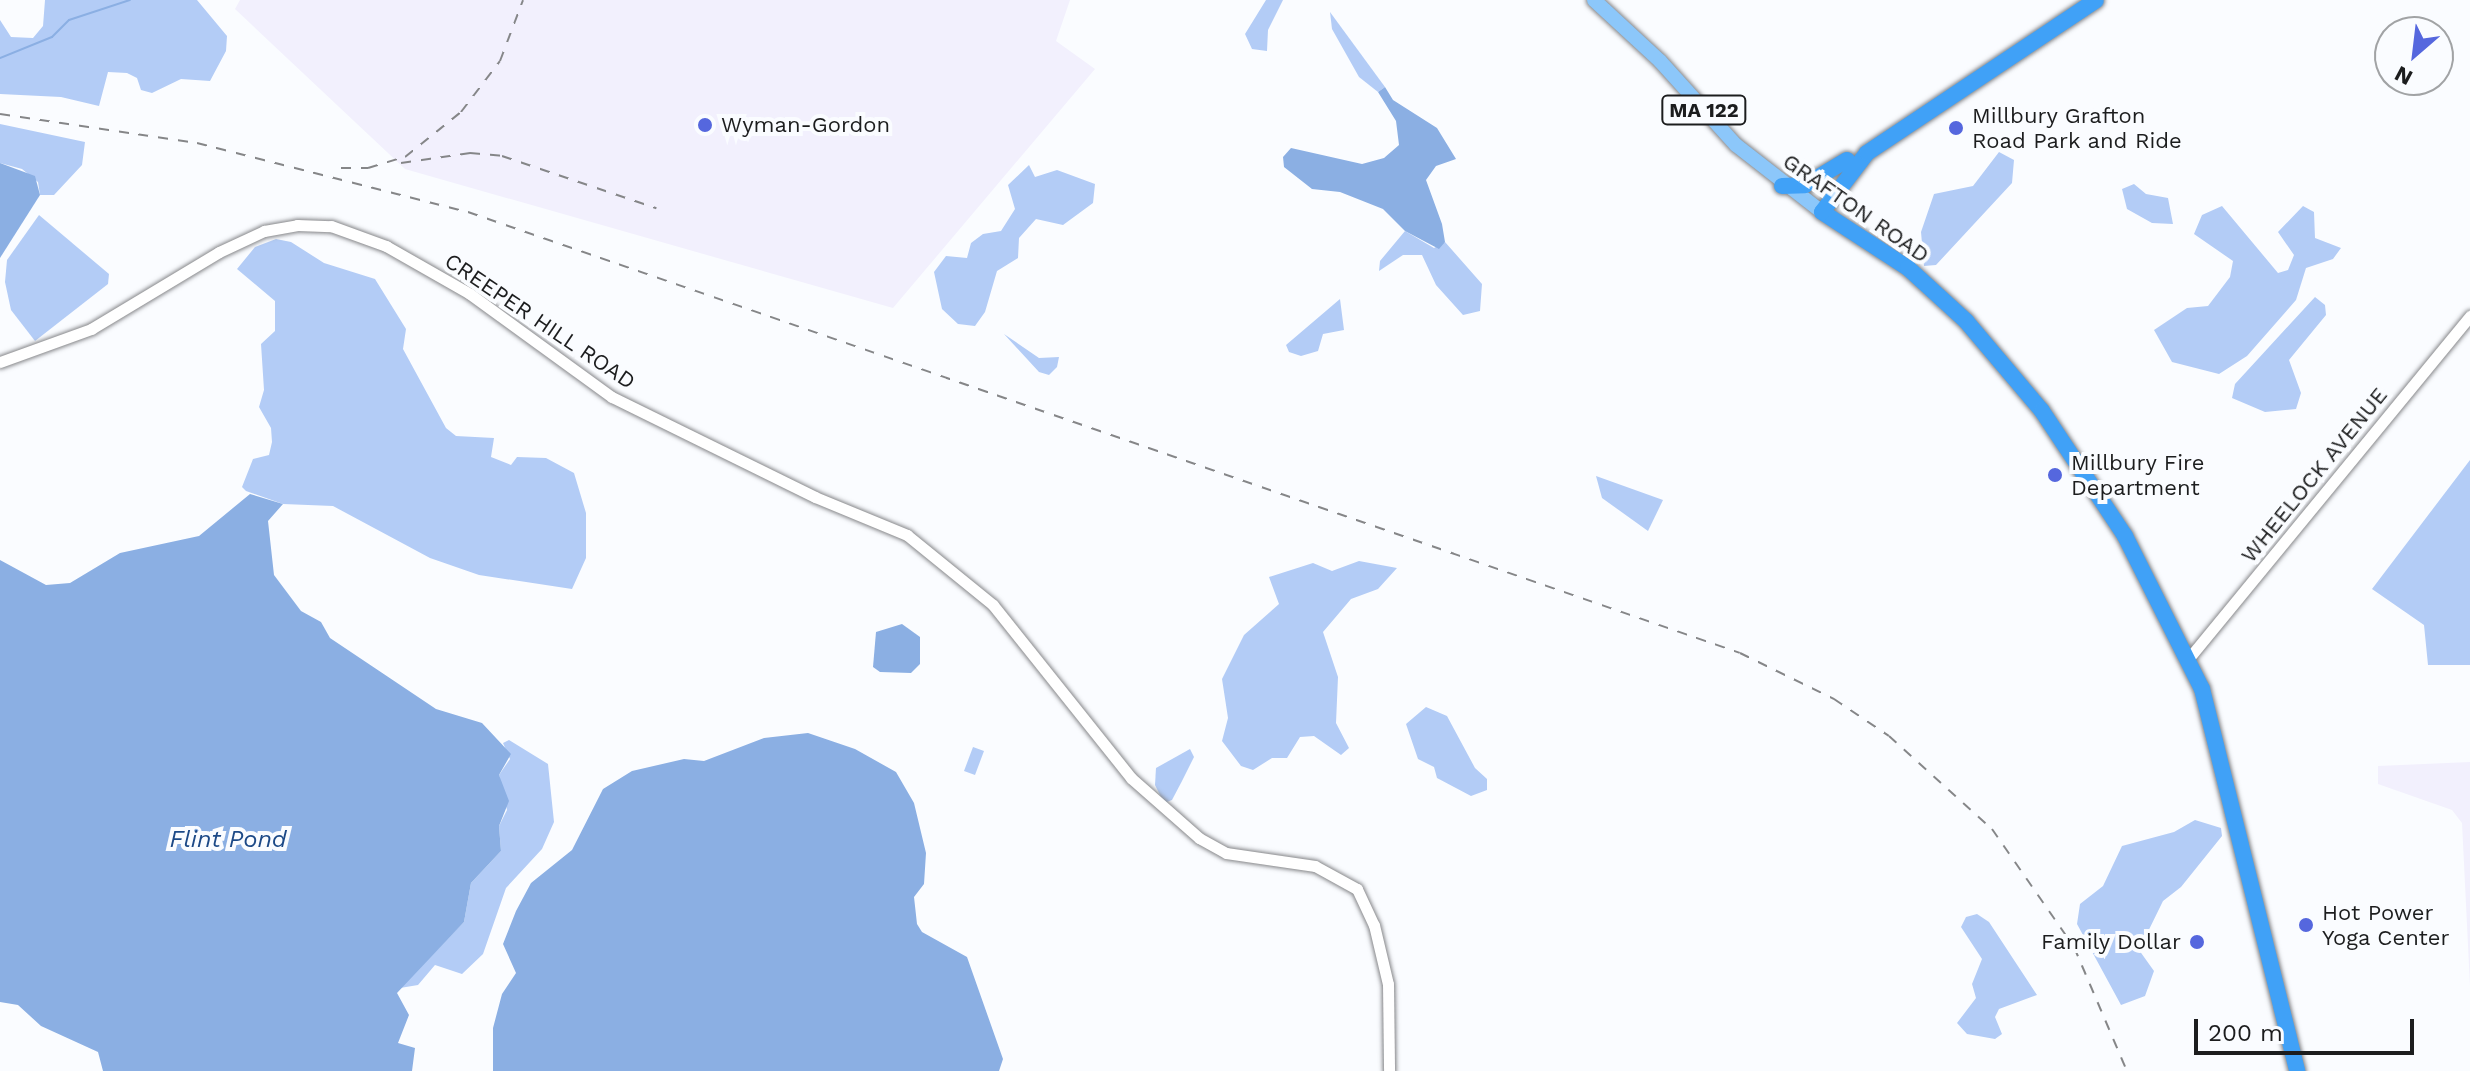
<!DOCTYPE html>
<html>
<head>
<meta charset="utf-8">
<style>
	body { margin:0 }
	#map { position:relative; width:2470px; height:1071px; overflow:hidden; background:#fafcff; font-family:"Work Sans",sans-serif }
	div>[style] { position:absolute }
	.industrial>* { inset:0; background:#f2f0fd }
	.green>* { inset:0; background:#b3ccf6 }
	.water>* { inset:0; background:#8bafe3 }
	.stream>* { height:2px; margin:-1px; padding:0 1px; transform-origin:1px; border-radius:1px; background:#8bafe3 }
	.roads { filter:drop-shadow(0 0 2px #87888b) drop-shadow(0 0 2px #87888b) }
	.minor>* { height:11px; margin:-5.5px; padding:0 5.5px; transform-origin:5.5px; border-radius:5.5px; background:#fff }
	.major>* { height:14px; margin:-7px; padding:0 7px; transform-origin:7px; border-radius:7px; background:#8cc7fa }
	.highway>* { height:16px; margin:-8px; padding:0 8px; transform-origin:8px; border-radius:8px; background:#40a1f7 }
	.rail>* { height:2px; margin-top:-1px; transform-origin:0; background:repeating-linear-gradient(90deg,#858688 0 10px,transparent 0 20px) }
	.dots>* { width:22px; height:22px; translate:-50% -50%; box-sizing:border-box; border:4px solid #fafcff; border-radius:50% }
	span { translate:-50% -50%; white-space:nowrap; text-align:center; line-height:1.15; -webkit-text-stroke:8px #fafcff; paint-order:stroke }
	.shield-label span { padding:2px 6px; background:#fafcff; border:2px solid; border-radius:6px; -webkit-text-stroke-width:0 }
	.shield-label { font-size:20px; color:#1c1d1e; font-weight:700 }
	.poi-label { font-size:22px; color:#1c1d1e }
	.left { translate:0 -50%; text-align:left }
	.right { translate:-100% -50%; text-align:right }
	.street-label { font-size:22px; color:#1c1d1e }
	.water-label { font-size:24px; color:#1c4987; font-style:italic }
	.north { position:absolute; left:2374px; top:16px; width:80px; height:80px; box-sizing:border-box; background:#fafcff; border:2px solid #a1a3a5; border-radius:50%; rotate:208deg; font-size:22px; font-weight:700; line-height:32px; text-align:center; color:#1c1d1e }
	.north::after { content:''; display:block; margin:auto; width:28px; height:36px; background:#5567de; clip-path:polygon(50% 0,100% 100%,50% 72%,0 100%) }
	.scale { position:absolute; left:2194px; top:1019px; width:220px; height:36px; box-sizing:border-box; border:4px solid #1c1d1e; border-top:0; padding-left:10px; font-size:24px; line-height:28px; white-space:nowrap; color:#1c1d1e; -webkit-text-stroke:6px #fafcff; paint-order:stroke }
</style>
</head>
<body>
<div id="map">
	<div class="industrial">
		<div style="clip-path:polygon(240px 0,1070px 0,1056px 41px,1095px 69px,893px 308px,405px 169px,235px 9px)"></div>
		<div style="clip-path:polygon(2470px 762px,2470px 986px,2462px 823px,2452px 810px,2378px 784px,2378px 766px)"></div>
	</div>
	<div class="green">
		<div style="clip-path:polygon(45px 0,197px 0,227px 36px,226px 51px,210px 81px,181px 79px,152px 93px,141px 90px,137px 78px,127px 73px,108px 72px,99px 106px,61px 97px,0 94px,0 20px,11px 37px,33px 38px,43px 26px)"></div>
		<div style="clip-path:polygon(1266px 0,1283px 0,1268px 30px,1267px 51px,1252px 49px,1245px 34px)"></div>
		<div style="clip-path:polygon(1330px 12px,1385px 87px,1378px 92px,1359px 77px,1332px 29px)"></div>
		<div style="clip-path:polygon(0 124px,85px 142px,82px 165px,54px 195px,40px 195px,38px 182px,22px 169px,0 163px)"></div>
		<div style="clip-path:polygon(1999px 152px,2014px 160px,2012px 183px,1936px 265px,1924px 266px,1921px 232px,1934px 194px,1973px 186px)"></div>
		<div style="clip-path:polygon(1029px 165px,1035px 177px,1057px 170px,1095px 184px,1093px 203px,1063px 225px,1036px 219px,1019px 238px,1018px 258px,997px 271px,985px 312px,975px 326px,958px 324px,942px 309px,934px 272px,946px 256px,967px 258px,971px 243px,983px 234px,1001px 231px,1015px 209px,1008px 185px)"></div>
		<div style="clip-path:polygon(2134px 184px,2146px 194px,2168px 198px,2173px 224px,2152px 223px,2127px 209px,2122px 189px)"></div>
		<div style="clip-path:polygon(2222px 206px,2278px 273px,2288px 270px,2294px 255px,2278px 232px,2303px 206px,2314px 212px,2315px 238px,2341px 248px,2333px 259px,2306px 268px,2296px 300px,2247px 356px,2219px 374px,2172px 362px,2154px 330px,2187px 308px,2208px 306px,2230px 277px,2233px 261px,2194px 234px,2202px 215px)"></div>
		<div style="clip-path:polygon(39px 215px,109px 274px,108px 284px,35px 341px,11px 310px,5px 282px,7px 260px)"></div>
		<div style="clip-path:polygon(1405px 231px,1434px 248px,1445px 242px,1482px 284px,1480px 311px,1463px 315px,1436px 285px,1422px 255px,1403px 255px,1379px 271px,1380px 261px)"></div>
		<div style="clip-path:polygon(276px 239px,291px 242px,324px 263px,375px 279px,406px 329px,403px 349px,446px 428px,456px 436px,494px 438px,491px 457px,511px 465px,517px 457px,546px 458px,574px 473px,586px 513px,586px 558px,572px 589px,479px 575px,430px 558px,333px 506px,283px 504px,246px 491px,242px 487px,253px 459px,269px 455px,272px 442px,271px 428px,259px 407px,264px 390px,261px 344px,275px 331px,275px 301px,237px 269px,255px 247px)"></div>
		<div style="clip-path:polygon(2315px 297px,2325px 305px,2326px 315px,2289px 360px,2301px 393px,2296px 409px,2265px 412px,2232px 398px,2235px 384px)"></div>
		<div style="clip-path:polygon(1340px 299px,1344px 330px,1323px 334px,1318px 351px,1301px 356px,1289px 352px,1286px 345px)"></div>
		<div style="clip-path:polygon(1004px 334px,1039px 358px,1059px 357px,1057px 367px,1049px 375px,1039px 372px)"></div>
		<div style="clip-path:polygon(2470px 460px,2470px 665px,2428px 665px,2424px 625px,2372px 589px)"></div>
		<div style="clip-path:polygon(1596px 476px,1663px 500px,1648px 531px,1602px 498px)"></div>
		<div style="clip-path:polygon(1359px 561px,1397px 568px,1378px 589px,1351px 599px,1323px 632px,1338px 677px,1336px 723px,1349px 748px,1341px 755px,1314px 736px,1300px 737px,1287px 758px,1272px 758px,1253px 770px,1241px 766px,1222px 741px,1228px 718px,1222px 679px,1244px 635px,1279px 604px,1269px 577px,1313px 563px,1332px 571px)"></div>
		<div style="clip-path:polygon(1426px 707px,1447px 716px,1475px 768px,1487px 779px,1487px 790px,1471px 796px,1437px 778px,1434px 767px,1418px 759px,1406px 724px)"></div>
		<div style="clip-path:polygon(509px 740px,548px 764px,554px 822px,542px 849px,506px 888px,483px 954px,462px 974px,435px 965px,418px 985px,400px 988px,464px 922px,471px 883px,501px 851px,499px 826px,507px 810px,499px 775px,510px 759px,503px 743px)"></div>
		<div style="clip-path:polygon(973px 747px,984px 751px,975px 775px,964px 771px)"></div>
		<div style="clip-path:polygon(1190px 749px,1194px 757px,1182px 781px,1172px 800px,1164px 803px,1155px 785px,1156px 768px)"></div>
		<div style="clip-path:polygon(2195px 820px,2221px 828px,2222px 836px,2181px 887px,2163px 901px,2139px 950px,2154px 971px,2145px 996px,2121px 1005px,2077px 924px,2080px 904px,2103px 886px,2122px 846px,2174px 832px)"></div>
		<div style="clip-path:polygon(1977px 914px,1989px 922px,2037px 995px,1999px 1009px,1995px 1017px,2002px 1034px,1995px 1039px,1967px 1034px,1957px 1023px,1976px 998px,1972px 984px,1982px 959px,1961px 927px,1966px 917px)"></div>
	</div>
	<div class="water">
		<div style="clip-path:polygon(1385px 87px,1393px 100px,1437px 128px,1456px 159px,1436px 166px,1426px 180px,1442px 224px,1445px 242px,1439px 249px,1405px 231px,1383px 209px,1340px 192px,1312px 189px,1284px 167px,1283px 157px,1291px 148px,1362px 164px,1384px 158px,1399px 145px,1396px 121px,1378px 92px)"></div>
		<div style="clip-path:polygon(0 163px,35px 176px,40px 195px,0 258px)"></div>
		<div style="clip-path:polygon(250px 494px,283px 504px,268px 521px,274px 575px,301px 611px,321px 622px,330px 638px,436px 709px,482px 723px,511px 754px,499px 775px,509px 801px,499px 826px,501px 851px,471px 883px,464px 922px,397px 993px,409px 1015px,398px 1043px,415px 1048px,412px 1071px,103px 1071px,98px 1052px,41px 1026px,18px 1005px,0 1002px,0 560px,46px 585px,70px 583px,120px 553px,199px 536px)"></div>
		<div style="clip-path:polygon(902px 624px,920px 637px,920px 664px,911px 673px,880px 672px,873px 667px,876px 632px)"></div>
		<div style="clip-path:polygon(808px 733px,855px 749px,896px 772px,914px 803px,926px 853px,924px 884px,914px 897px,917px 924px,922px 932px,967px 957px,1003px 1059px,999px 1071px,493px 1071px,493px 1028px,502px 994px,516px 973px,503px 944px,516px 911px,531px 883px,572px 850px,603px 789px,632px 771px,684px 759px,704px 761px,764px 738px)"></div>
	</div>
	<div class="stream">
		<div style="left:0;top:58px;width:56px;rotate:-22deg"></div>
		<div style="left:52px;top:37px;width:24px;rotate:-45deg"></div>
		<div style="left:69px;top:20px;width:64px;rotate:-18.2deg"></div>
	</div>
	<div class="roads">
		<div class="minor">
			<div style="left:0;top:362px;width:97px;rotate:-19.9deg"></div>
			<div style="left:91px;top:329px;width:149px;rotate:-31deg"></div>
			<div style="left:219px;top:252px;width:50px;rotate:-25deg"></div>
			<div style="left:264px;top:231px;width:34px;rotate:-10deg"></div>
			<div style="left:297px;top:225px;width:34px;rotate:2deg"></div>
			<div style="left:331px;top:226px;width:59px;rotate:20deg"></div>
			<div style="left:386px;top:246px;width:97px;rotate:29.7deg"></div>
			<div style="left:470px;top:294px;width:175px;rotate:36deg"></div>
			<div style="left:612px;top:397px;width:226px;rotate:26.2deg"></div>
			<div style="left:815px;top:497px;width:100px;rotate:22.4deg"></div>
			<div style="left:907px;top:535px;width:111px;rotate:39.1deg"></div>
			<div style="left:993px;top:605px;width:221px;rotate:51.4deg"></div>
			<div style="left:1131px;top:778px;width:91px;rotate:41.4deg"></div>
			<div style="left:1199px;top:838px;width:31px;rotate:29deg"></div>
			<div style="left:1226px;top:853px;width:90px;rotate:8.3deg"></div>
			<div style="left:1315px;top:866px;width:48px;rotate:28.7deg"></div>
			<div style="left:1357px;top:889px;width:40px;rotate:65deg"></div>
			<div style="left:1374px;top:925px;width:61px;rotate:76.7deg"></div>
			<div style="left:1388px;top:984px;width:87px;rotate:89.3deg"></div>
			<div style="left:2189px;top:658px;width:443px;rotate:-50.6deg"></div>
		</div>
		<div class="major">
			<div style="left:1594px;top:0;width:90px;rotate:42.7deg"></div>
			<div style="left:1660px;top:61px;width:113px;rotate:47.9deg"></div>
			<div style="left:1736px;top:145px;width:109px;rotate:37.9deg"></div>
		</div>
		<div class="highway">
			<div style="left:1782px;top:186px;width:23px;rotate:-2deg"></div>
			<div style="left:1805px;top:185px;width:49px;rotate:-30.8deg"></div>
			<div style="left:1822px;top:212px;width:103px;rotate:33.1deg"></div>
			<div style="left:1908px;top:268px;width:79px;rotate:42.4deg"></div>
			<div style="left:1966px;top:321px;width:118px;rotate:49.8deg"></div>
			<div style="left:2042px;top:411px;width:150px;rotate:56.4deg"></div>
			<div style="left:2125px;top:536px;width:171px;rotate:63.3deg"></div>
			<div style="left:2202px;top:689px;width:394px;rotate:76deg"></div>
			<div style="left:1822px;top:212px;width:74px;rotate:-52.7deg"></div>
			<div style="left:1867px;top:153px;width:275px;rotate:-33.7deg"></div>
		</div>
	</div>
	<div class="rail">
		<div style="left:0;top:114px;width:199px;rotate:8.4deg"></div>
		<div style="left:197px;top:143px;width:280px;rotate:14.3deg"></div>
		<div style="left:468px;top:212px;width:1346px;rotate:19.12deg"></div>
		<div style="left:1740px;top:653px;width:105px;rotate:26.1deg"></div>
		<div style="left:1834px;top:699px;width:66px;rotate:33.9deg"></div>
		<div style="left:1889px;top:736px;width:139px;rotate:42.1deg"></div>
		<div style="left:1992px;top:829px;width:144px;rotate:55.2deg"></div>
		<div style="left:2074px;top:947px;width:135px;rotate:66.9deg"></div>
		<div style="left:401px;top:163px;width:70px;rotate:-8.2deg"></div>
		<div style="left:470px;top:153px;width:32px;rotate:5deg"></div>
		<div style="left:502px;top:156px;width:163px;rotate:18.7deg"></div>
		<div style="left:341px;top:168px;width:27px"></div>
		<div style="left:368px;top:168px;width:39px;rotate:-17deg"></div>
		<div style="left:405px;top:157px;width:72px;rotate:-38.8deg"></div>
		<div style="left:461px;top:112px;width:64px;rotate:-52.6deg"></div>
		<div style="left:500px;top:61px;width:65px;rotate:-69.3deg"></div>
	</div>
	<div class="dots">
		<div style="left:705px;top:125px;background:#5567de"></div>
		<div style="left:1956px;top:128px;background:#5567de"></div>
		<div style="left:2055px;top:475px;background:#5567de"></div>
		<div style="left:2306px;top:925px;background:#5567de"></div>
		<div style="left:2197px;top:942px;background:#5567de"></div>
	</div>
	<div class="shield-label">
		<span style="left:1704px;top:110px">MA 122</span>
	</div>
	<div class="poi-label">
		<span class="left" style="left:1972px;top:128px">Millbury Grafton<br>Road Park and Ride</span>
		<span class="left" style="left:721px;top:125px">Wyman-Gordon</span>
		<span class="left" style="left:2071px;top:475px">Millbury Fire<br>Department</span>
		<span class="left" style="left:2322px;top:925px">Hot Power<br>Yoga Center</span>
		<span class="right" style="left:2181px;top:942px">Family Dollar</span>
	</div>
	<div class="street-label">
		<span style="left:1856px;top:208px;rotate:35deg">GRAFTON ROAD</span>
		<span style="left:540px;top:321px;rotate:34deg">CREEPER HILL ROAD</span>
		<span style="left:2314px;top:475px;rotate:-51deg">WHEELOCK AVENUE</span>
	</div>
	<div class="water-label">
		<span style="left:228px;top:840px">Flint Pond</span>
	</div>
	<div class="north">N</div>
	<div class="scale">200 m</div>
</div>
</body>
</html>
